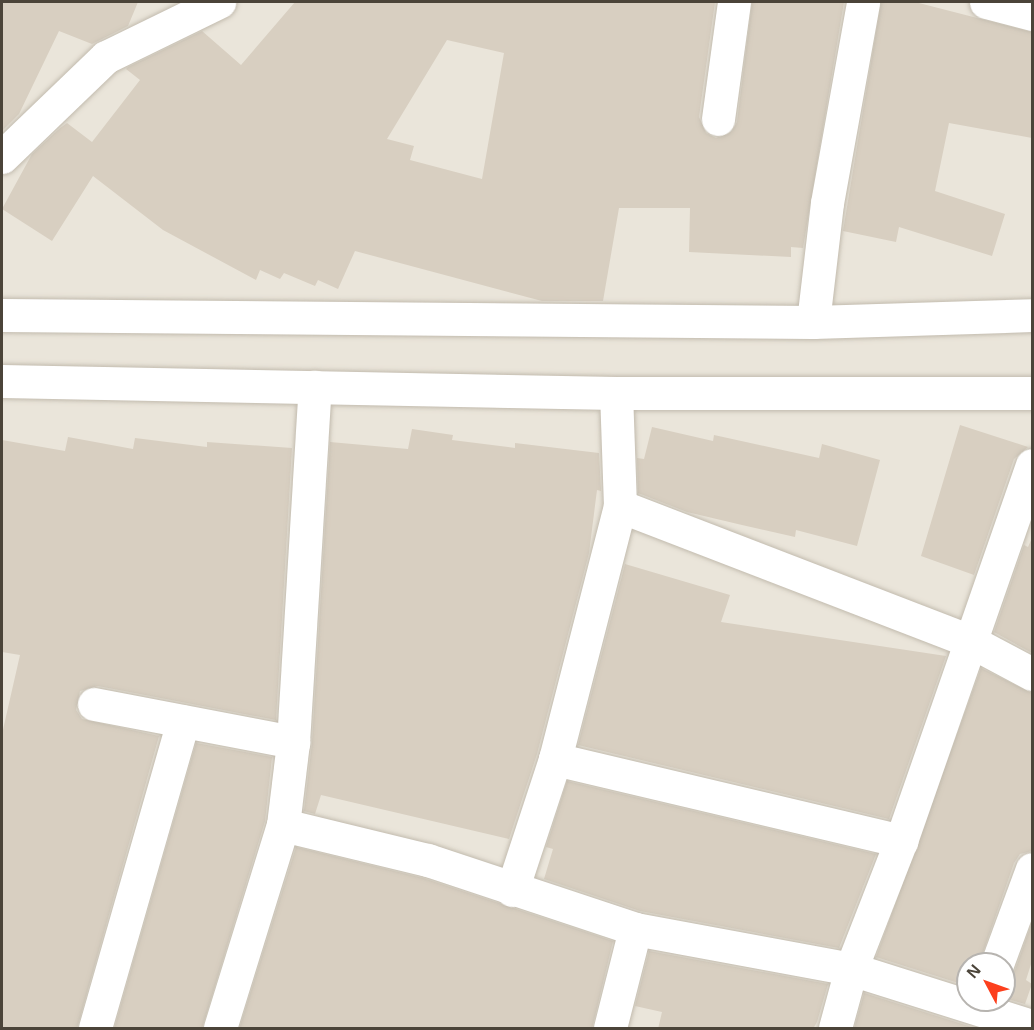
<!DOCTYPE html>
<html>
<head>
<meta charset="utf-8">
<style>
	body { margin:0 }
	#map { position:relative; width:1034px; height:1030px; overflow:hidden; background:#f6f3ec; font-family:Arial,sans-serif }
	div>[style] { position:absolute }
	.residential>* { inset:0; background:#eae5da }
	.building>* { inset:0; background:#d8cfc1 }
	.roads { filter:drop-shadow(0 0 2px #c2bbae) drop-shadow(0 0 2px #c2bbae) }
	.minor>* { height:33px; margin:-16.5px; padding:0 16.5px; transform-origin:16.5px; border-radius:16.5px; background:#fff }
	.tertiary>* { height:33px; margin:-16.5px; padding:0 16.5px; transform-origin:16.5px; border-radius:16.5px; background:#fff }
	span { translate:-50% -50%; white-space:nowrap; text-align:center; line-height:1.15; -webkit-text-stroke:4.5px #fff; paint-order:stroke }
	.frame { position:absolute; inset:0; border:3px solid #4b4439; pointer-events:none }
	.north { position:absolute; left:956px; top:952px; width:60px; height:60px; box-sizing:border-box; background:#fff; border:2px solid #b7b4b0; border-radius:50%; rotate:311deg; font-size:16px; font-weight:700; line-height:24px; text-align:center; color:#4b4439 }
	.north::after { content:''; display:block; margin:auto; width:21px; height:27px; background:#fc3f1d; clip-path:polygon(50% 0,100% 100%,50% 72%,0 100%) }
</style>
</head>
<body>
<div id="map">
	<div class="residential">
		<div style="clip-path:polygon(evenodd,2px 2px,1032px 2px,1032px 1028px,2px 1028px,2px 2px,968px 964px,1004px 964px,1004px 1000px,968px 1000px,968px 964px)"></div>
	</div>
	<div class="building">
		<div style="clip-path:polygon(2px 2px,138px 2px,128px 26px,92px 44px,59px 31px,19px 114px,2px 131px)"></div>
		<div style="clip-path:polygon(evenodd,295px 2px,715px 2px,699px 117px,706px 133px,716px 138px,732px 131px,737px 122px,752px 2px,844px 2px,803px 248px,791px 247px,791px 257px,689px 252px,690px 208px,619px 208px,603px 301px,542px 301px,355px 251px,338px 289px,318px 280px,315px 286px,284px 273px,280px 279px,260px 270px,256px 280px,163px 230px,93px 176px,52px 241px,2px 209px,32px 154px,59px 129px,67px 123px,92px 142px,140px 80px,126px 69px,128px 67px,202px 31px,241px 65px,295px 2px,447px 40px,504px 53px,482px 179px,410px 160px,414px 146px,387px 139px,447px 40px)"></div>
		<div style="clip-path:polygon(881px 2px,915px 2px,1032px 32px,1032px 138px,949px 123px,935px 191px,1005px 214px,992px 256px,899px 227px,896px 242px,843px 231px)"></div>
		<div style="clip-path:polygon(960px 425px,1028px 447px,1014px 459px,974px 575px,921px 556px)"></div>
		<div style="clip-path:polygon(652px 427px,713px 441px,714px 435px,819px 458px,822px 444px,880px 460px,857px 546px,796px 530px,795px 537px,742px 525px,687px 512px,638px 493px,637px 458px,644px 459px)"></div>
		<div style="clip-path:polygon(412px 429px,453px 435px,452px 440px,515px 448px,515px 443px,599px 453px,601px 491px,597px 490px,589px 553px,537px 754px,509px 839px,321px 795px,315px 814px,304px 811px,312px 743px,330px 442px,408px 449px)"></div>
		<div style="clip-path:polygon(68px 437px,133px 449px,135px 438px,207px 447px,207px 442px,292px 448px,276px 720px,98px 686px,80px 691px,76px 710px,82px 719px,159px 736px,77px 1029px,2px 1029px,2px 734px,20px 655px,2px 652px,2px 440px,65px 451px)"></div>
		<div style="clip-path:polygon(1032px 538px,1032px 653px,994px 632px,1024px 545px,1028px 547px)"></div>
		<div style="clip-path:polygon(625px 564px,730px 595px,721px 622px,946px 656px,889px 819px,578px 745px)"></div>
		<div style="clip-path:polygon(981px 668px,1032px 693px,1032px 851px,1020px 854px,1014px 863px,979px 964px,968px 964px,968px 986px,876px 957px)"></div>
		<div style="clip-path:polygon(196px 743px,272px 757px,265px 821px,202px 1029px,114px 1029px)"></div>
		<div style="clip-path:polygon(567px 781px,876px 854px,839px 948px,640px 911px,544px 879px,553px 849px,546px 847px)"></div>
		<div style="clip-path:polygon(296px 847px,423px 878px,613px 941px,592px 1029px,239px 1029px)"></div>
		<div style="clip-path:polygon(1032px 922px,1032px 961px,1026px 980px,1032px 984px,1025px 1004px,1004px 998px,1004px 981px,1015px 970px)"></div>
		<div style="clip-path:polygon(649px 951px,828px 984px,817px 1022px,813px 1029px,658px 1029px,662px 1012px,635px 1006px)"></div>
		<div style="clip-path:polygon(864px 993px,978px 1029px,854px 1029px)"></div>
	</div>
	<div class="roads">
		<div class="minor">
			<div style="left:986px;top:2px;width:48px;rotate:14.6deg"></div>
			<div style="left:718px;top:119px;width:118px;rotate:-82.2deg"></div>
			<div style="left:2px;top:157px;width:144px;rotate:-43.9deg"></div>
			<div style="left:106px;top:57px;width:126px;rotate:-26deg"></div>
			<div style="left:813px;top:322px;width:120px;rotate:-83.3deg"></div>
			<div style="left:827px;top:203px;width:204px;rotate:-79.8deg"></div>
			<div style="left:620px;top:506px;width:375px;rotate:21.1deg"></div>
			<div style="left:970px;top:641px;width:70px;rotate:28deg"></div>
			<div style="left:94px;top:704px;width:203px;rotate:10.8deg"></div>
			<div style="left:555px;top:759px;width:356px;rotate:13.3deg"></div>
			<div style="left:283px;top:825px;width:149px;rotate:13.6deg"></div>
			<div style="left:428px;top:860px;width:218px;rotate:18.4deg"></div>
			<div style="left:635px;top:929px;width:220px;rotate:10.5deg"></div>
			<div style="left:851px;top:969px;width:190px;rotate:17.5deg"></div>
			<div style="left:512px;top:890px;width:138px;rotate:-71.8deg"></div>
			<div style="left:555px;top:759px;width:261px;rotate:-75.6deg"></div>
			<div style="left:620px;top:506px;width:113px;rotate:-92deg"></div>
			<div style="left:997px;top:964px;width:101px;rotate:-69.8deg"></div>
			<div style="left:95px;top:1028px;width:319px;rotate:-74deg"></div>
			<div style="left:220px;top:1028px;width:213px;rotate:-72.8deg"></div>
			<div style="left:283px;top:825px;width:84px;rotate:-83.1deg"></div>
			<div style="left:293px;top:742px;width:356px;rotate:-86.5deg"></div>
			<div style="left:610px;top:1028px;width:102px;rotate:-75.8deg"></div>
			<div style="left:835px;top:1028px;width:61px;rotate:-74.8deg"></div>
			<div style="left:851px;top:969px;width:137px;rotate:-68.7deg"></div>
			<div style="left:901px;top:841px;width:398px;rotate:-70.8deg"></div>
		</div>
		<div class="tertiary">
			<div style="left:2px;top:315px;width:811px;rotate:0.49deg"></div>
			<div style="left:813px;top:322px;width:219px;rotate:-1.8deg"></div>
			<div style="left:2px;top:381px;width:614px;rotate:1.12deg"></div>
			<div style="left:616px;top:393px;width:416px"></div>
		</div>
	</div>
	<div class="frame"></div>
	<div class="north">N</div>
</div>
</body>
</html>
